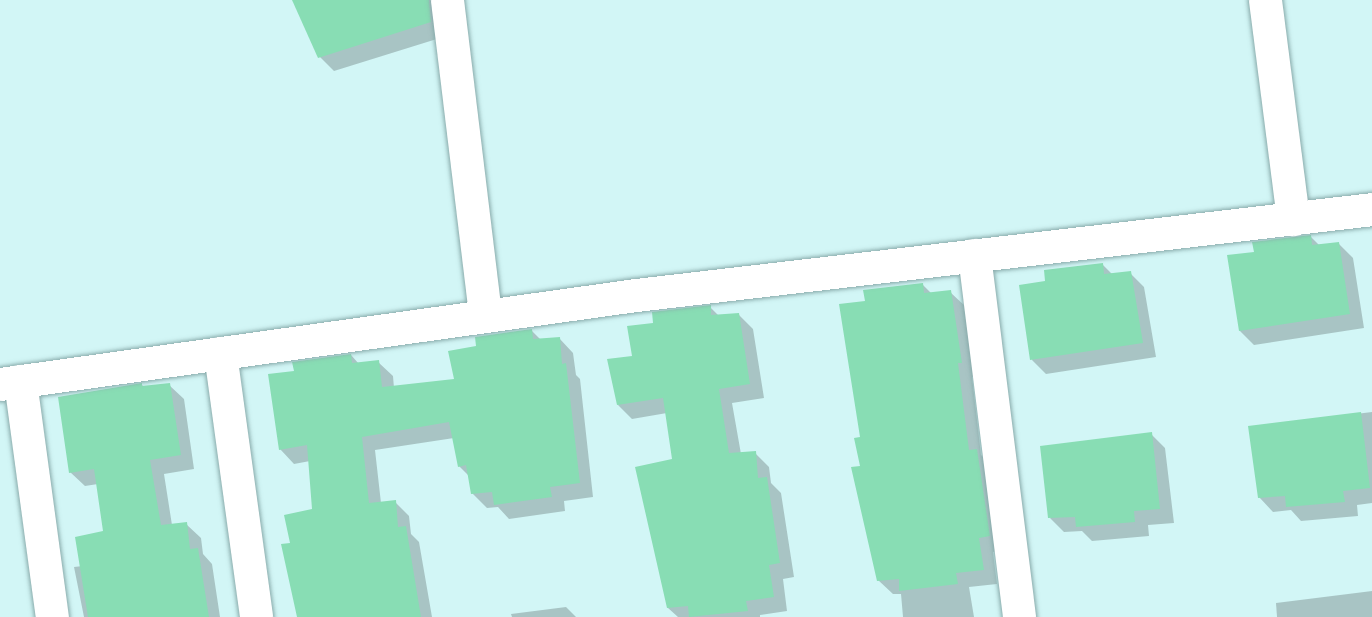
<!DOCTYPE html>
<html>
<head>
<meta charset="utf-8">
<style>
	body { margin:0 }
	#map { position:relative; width:1372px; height:617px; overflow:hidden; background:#d2f6f6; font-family:"DejaVu Sans",sans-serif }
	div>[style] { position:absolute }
	.shadow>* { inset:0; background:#0003 }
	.building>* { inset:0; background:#88ddb4 }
	.roads { filter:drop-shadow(0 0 2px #89abab) drop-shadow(0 0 2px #89abab) }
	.minor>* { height:33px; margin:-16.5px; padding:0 16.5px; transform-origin:16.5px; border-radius:16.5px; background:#fff }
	span { translate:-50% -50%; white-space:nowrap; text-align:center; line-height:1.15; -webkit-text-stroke:4.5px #d2f6f6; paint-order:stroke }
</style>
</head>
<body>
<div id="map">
	<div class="shadow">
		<div style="clip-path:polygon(300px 0,433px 0,440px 38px,334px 71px,320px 57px)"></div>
		<div style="clip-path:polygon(1311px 237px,1319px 245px,1338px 243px,1353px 258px,1364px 328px,1254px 345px,1240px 331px,1255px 254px)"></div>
		<div style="clip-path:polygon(1102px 264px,1112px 274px,1130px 273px,1144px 287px,1156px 357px,1046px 374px,1032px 360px,1047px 283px)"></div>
		<div style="clip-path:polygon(922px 284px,932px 294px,950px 292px,965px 306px,975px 376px,972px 377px,981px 455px,991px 465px,1003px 549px,993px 552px,997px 584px,969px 587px,974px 617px,903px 617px,901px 594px,893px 594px,878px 580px,852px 468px,862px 467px,867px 302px)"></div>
		<div style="clip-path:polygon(710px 307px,719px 316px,738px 314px,753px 329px,764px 398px,732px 403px,741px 454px,755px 453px,769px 467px,771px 483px,781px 493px,794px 577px,783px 579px,787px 611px,760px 615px,760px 617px,678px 617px,668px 608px,674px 460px,667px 413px,632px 419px,618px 405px,634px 357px,655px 324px)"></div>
		<div style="clip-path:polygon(531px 330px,541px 340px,559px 338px,573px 353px,576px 375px,580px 379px,593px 497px,564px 501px,565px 511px,509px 519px,498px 507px,487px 508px,472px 493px,469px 476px,459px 466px,454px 438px,375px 450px,381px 503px,395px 502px,409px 516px,411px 534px,419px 542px,432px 617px,299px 617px,292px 544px,313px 510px,310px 461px,294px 464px,280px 449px,295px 372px,351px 355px,359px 364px,378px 362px,393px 376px,394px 388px,456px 381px,477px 347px)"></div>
		<div style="clip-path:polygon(142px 385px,144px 387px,169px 385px,184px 399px,194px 469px,164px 474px,172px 525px,186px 524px,201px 538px,203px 554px,212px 564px,220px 617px,84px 617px,74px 567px,83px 566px,105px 532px,98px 484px,85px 486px,70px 472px)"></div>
		<div style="clip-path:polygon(1372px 412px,1372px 503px,1357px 505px,1358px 516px,1301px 521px,1291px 510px,1273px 512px,1259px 497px,1250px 427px)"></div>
		<div style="clip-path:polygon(1151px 434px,1165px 448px,1174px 523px,1148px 525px,1149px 536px,1092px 541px,1082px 531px,1064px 532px,1050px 518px)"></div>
		<div style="clip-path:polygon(1372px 591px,1372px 617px,1277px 617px,1276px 603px)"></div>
		<div style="clip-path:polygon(566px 607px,576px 617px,512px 617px,511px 614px)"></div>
	</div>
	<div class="building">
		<div style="clip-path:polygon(292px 0,429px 0,431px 22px,318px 58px)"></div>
		<div style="clip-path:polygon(1311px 235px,1312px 245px,1339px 242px,1350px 314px,1239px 331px,1227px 255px,1254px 252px,1252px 242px)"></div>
		<div style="clip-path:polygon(1103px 263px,1104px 274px,1131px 271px,1143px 343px,1030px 360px,1019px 285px,1045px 281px,1044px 270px)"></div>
		<div style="clip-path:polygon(923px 283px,924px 293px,951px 290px,962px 363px,958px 363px,969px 450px,977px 449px,990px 536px,979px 538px,984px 570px,956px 573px,958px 584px,899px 591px,899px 579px,877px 581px,851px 467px,860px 466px,854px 438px,860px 437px,839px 304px,865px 301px,863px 290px)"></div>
		<div style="clip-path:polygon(711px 305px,711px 315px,739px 313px,750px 384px,719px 389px,729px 453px,756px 451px,758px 478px,767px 477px,780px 563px,769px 565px,774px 597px,746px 601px,748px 611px,689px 617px,688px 606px,667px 608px,635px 467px,672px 459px,663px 398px,617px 405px,607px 359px,632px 356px,627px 326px,653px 323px,652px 312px)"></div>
		<div style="clip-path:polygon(532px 329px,533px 339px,560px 337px,562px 364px,566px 363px,580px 483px,550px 487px,552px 497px,494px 505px,492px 492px,471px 494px,466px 465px,458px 467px,449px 422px,362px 437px,369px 503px,396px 500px,398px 527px,406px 526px,421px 617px,297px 617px,281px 544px,290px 543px,284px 515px,312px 509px,307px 445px,279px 450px,268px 374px,294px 371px,292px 362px,351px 354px,352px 363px,379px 360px,382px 387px,454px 379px,448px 351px,476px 346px,475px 337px)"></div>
		<div style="clip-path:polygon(142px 383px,142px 386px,170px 383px,181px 455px,150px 460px,161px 525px,187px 522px,190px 549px,198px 548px,209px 617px,88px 617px,75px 537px,103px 531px,94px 469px,69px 473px,58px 397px)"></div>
		<div style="clip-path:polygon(1361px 412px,1370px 488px,1343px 491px,1345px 502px,1286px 507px,1285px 496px,1258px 498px,1248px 426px)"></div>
		<div style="clip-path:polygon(1152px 432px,1160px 509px,1134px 511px,1135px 522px,1076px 527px,1075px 517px,1048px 518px,1040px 446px)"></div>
	</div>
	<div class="roads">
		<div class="minor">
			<div style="left:447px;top:0;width:318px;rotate:83.1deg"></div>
			<div style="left:1265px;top:0;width:221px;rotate:82.7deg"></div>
			<div style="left:974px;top:255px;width:365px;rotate:82.9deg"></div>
			<div style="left:220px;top:353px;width:266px;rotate:82.2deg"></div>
			<div style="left:20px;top:381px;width:238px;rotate:82.3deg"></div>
			<div style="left:0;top:384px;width:642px;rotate:-7.97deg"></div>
			<div style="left:636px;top:295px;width:741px;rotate:-6.66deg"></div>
		</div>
	</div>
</div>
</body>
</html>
